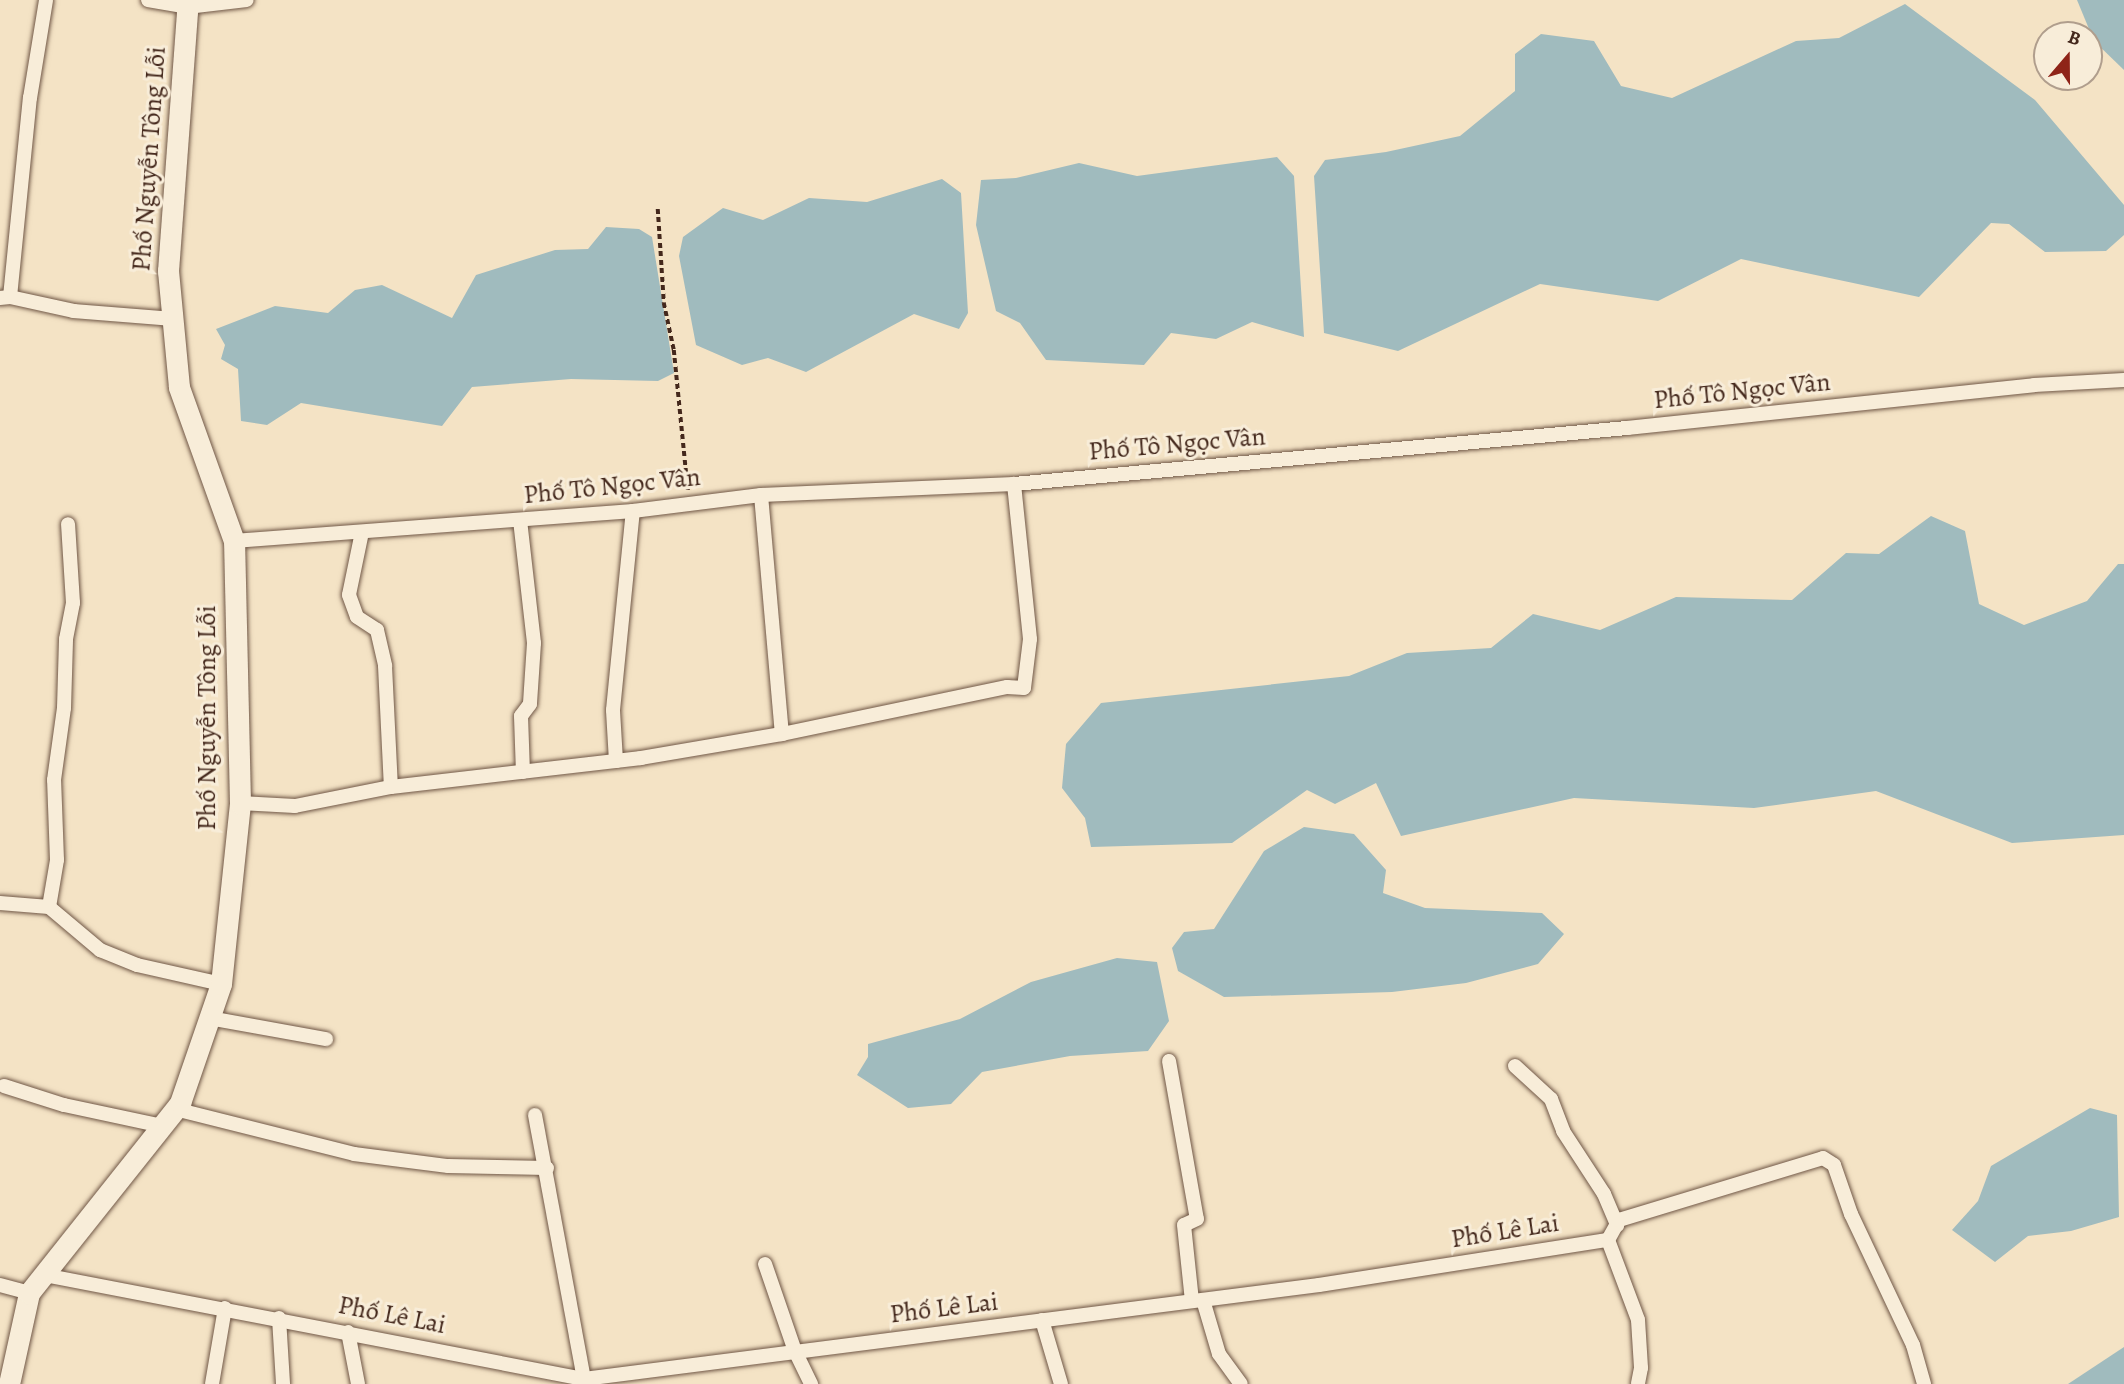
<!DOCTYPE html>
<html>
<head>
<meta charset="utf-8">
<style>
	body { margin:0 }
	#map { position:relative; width:2124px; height:1384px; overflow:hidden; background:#f4e3c5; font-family:Alegreya,serif }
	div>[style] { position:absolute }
	.water>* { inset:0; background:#a0bbbe }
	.path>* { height:3.5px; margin-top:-1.75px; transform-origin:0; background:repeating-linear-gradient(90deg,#44281c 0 5px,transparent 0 8.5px) }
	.roads { filter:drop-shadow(0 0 2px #705746) drop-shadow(0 0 2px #705746) }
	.street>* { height:14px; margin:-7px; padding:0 7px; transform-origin:7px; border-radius:7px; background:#f8edd9 }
	.secondary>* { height:21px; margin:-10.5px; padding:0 10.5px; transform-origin:10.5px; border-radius:10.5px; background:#f8edd9 }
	span { translate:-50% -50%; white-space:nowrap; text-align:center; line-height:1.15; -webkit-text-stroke:6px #f8edd9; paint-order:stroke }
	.street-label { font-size:26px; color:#44281c }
	.north { position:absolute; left:2033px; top:21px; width:70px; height:70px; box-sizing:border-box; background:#f8edd9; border:2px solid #b09e8d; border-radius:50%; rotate:20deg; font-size:19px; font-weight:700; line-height:28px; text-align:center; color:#44281c }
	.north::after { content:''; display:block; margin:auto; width:24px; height:32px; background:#8f2418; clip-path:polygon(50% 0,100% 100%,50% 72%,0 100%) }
</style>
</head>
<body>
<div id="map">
	<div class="water">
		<div style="clip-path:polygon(2077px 0,2124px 0,2124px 70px,2094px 41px)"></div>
		<div style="clip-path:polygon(1905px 4px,2035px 100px,2124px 205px,2124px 235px,2106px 251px,2045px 252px,2009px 224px,1991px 223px,1919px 297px,1741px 259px,1658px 301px,1540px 284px,1398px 351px,1324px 333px,1314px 176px,1325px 160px,1386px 152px,1460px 136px,1515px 91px,1515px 54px,1541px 34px,1594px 41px,1621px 86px,1672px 98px,1796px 41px,1839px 38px)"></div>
		<div style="clip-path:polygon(1277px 157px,1294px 176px,1304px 337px,1252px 322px,1216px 339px,1171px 333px,1144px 365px,1046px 360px,1020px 323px,996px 311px,976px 225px,981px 180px,1016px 178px,1079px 163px,1137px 176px)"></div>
		<div style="clip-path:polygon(942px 179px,961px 193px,968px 313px,959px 329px,914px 314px,806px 372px,768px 358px,742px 365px,696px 345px,679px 256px,683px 237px,723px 208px,763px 220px,809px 198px,867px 202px)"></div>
		<div style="clip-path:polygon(606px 227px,639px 229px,652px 237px,674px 373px,658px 381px,571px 379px,472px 387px,442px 426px,301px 403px,267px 425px,241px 421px,238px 369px,221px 359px,225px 345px,216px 329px,275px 306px,328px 313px,355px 290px,382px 285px,452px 318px,476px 275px,555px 250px,588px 249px)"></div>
		<div style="clip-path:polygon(1931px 516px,1965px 531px,1979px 604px,2024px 625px,2087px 601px,2118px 564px,2124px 564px,2124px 835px,2012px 843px,1876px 791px,1754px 808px,1574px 798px,1401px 836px,1376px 783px,1335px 804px,1307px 790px,1232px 843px,1091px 847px,1085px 818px,1062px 788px,1066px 744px,1101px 703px,1349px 676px,1407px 653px,1491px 648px,1533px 614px,1600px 630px,1676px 597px,1792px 600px,1846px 553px,1879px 554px)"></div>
		<div style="clip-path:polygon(1304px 827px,1354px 834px,1386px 870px,1383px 893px,1425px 908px,1542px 913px,1564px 934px,1538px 964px,1466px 983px,1392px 992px,1224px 997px,1178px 971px,1172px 948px,1184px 932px,1214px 929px,1264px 851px)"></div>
		<div style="clip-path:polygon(1117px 958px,1157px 962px,1169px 1021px,1148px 1051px,1070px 1056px,982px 1072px,951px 1104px,908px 1108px,857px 1075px,868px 1057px,868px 1044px,960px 1019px,1031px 982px)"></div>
		<div style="clip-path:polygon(2090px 1108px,2117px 1115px,2119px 1217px,2071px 1231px,2028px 1236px,1995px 1262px,1952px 1230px,1978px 1201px,1991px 1166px)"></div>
		<div style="clip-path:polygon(2124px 1347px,2124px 1384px,2068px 1384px)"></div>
	</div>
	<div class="path">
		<div style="left:658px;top:209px;width:94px;rotate:86.3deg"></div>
		<div style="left:664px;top:303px;width:48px;rotate:78deg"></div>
		<div style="left:674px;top:350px;width:142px;rotate:84.3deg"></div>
	</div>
	<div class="roads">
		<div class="street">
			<div style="left:148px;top:0;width:40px;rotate:10deg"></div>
			<div style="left:187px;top:7px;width:60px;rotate:-6.7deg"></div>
			<div style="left:10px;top:297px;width:200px;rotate:-84.3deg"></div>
			<div style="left:30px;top:98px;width:99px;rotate:-80.7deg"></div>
			<div style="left:0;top:298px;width:10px;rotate:-6deg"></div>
			<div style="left:10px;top:297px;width:66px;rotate:12.3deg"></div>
			<div style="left:74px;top:311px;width:99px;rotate:4.6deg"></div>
			<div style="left:761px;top:495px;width:240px;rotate:85deg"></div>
			<div style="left:520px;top:520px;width:124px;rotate:83.5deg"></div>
			<div style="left:534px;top:643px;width:61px;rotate:93.8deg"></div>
			<div style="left:530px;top:704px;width:15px;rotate:127deg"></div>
			<div style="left:521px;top:716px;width:56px;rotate:88deg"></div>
			<div style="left:362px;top:532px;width:64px;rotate:101.7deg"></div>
			<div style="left:349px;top:595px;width:23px;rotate:70deg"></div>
			<div style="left:357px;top:617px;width:24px;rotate:33deg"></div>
			<div style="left:377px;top:630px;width:37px;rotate:77deg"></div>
			<div style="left:385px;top:666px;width:121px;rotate:87.2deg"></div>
			<div style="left:234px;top:541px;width:400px;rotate:-4.3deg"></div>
			<div style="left:633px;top:511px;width:129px;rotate:-7.1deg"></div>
			<div style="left:761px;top:495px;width:253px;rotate:-2.5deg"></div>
			<div style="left:1014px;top:484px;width:616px;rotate:-5.22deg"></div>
			<div style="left:1627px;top:428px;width:409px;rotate:-6deg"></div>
			<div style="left:2034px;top:385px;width:90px;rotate:-3.2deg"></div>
			<div style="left:616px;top:761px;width:51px;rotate:-93.4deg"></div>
			<div style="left:613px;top:710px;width:200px;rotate:-84.3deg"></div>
			<div style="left:240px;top:803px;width:55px;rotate:3.1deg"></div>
			<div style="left:295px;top:806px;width:98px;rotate:-11.2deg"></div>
			<div style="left:391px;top:787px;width:252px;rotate:-6.6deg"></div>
			<div style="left:641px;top:758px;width:143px;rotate:-9.7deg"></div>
			<div style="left:782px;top:734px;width:230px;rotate:-11.8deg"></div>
			<div style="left:1007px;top:687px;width:17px;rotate:3deg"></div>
			<div style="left:1024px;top:688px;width:49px;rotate:-83deg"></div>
			<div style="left:1030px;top:639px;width:156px;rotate:-95.9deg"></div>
			<div style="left:0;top:903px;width:49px;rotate:4.7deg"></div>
			<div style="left:49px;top:907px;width:67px;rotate:40.1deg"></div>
			<div style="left:100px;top:950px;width:40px;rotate:22deg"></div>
			<div style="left:137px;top:965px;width:86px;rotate:12.7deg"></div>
			<div style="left:49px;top:907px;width:48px;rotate:-80.3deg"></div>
			<div style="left:57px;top:860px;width:80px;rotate:-92.1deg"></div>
			<div style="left:54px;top:780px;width:73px;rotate:-82.1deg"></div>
			<div style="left:64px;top:708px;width:69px;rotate:-88.3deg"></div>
			<div style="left:66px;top:639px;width:37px;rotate:-79deg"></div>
			<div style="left:73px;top:603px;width:79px;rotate:-93.6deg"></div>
			<div style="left:209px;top:1018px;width:119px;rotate:10.2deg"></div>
			<div style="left:1169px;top:1061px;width:160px;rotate:80deg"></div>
			<div style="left:1197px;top:1219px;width:14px;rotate:155deg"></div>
			<div style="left:1184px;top:1225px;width:76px;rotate:84deg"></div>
			<div style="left:1515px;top:1066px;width:49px;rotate:42.5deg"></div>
			<div style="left:1551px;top:1099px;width:34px;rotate:69deg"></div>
			<div style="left:1563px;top:1131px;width:75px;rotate:56.9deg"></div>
			<div style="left:1604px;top:1194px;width:34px;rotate:67deg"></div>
			<div style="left:4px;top:1086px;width:63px;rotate:17.6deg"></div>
			<div style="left:64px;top:1105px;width:100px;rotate:12.1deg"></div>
			<div style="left:175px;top:1109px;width:185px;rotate:14.1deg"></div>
			<div style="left:354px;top:1154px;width:95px;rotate:7.3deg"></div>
			<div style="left:448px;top:1166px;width:99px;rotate:1.2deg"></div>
			<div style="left:535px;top:1115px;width:274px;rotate:79.5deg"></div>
			<div style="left:1608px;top:1240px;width:85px;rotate:69.4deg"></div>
			<div style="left:1638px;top:1320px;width:48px;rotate:86.4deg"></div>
			<div style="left:1641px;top:1368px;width:16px;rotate:101deg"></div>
			<div style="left:765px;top:1264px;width:92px;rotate:71deg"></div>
			<div style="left:795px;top:1351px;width:37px;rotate:64deg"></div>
			<div style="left:44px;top:1275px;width:550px;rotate:10.9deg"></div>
			<div style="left:584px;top:1379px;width:741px;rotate:-7.29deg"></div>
			<div style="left:1319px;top:1285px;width:292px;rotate:-8.9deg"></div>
			<div style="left:1608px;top:1240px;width:23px;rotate:-61deg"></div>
			<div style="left:1619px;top:1220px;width:213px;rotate:-16.9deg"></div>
			<div style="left:1823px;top:1158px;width:13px;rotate:32deg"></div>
			<div style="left:1834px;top:1165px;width:52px;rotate:70.9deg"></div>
			<div style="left:1851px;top:1214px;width:145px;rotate:64.7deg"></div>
			<div style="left:1913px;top:1345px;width:41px;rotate:74.2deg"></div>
			<div style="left:0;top:1285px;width:30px;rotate:15deg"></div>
			<div style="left:1203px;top:1300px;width:56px;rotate:73.5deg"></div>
			<div style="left:1219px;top:1354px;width:37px;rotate:54deg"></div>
			<div style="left:279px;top:1318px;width:66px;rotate:86.5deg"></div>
			<div style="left:1042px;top:1320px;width:67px;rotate:73.5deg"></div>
			<div style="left:348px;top:1332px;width:53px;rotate:79.1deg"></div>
			<div style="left:212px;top:1384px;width:77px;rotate:-80.3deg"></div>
		</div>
		<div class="secondary">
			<div style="left:9px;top:1384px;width:93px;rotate:-77.6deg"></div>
			<div style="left:29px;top:1293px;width:243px;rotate:-51.5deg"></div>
			<div style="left:180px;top:1103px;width:126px;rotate:-71deg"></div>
			<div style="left:221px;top:984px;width:182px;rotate:-84deg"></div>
			<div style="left:240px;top:803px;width:262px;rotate:-91.3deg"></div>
			<div style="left:234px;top:541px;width:164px;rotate:-109.7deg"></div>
			<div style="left:179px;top:387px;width:117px;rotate:-95.4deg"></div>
			<div style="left:168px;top:271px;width:272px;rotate:-85.8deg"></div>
		</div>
	</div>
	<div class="street-label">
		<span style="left:149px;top:159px;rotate:-86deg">Phố Nguyễn Tông Lỗi</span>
		<span style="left:1742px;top:391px;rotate:-6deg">Phố Tô Ngọc Vân</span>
		<span style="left:1177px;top:444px;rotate:-5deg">Phố Tô Ngọc Vân</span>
		<span style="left:612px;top:486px;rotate:-6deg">Phố Tô Ngọc Vân</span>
		<span style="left:207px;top:718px;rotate:-90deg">Phố Nguyễn Tông Lỗi</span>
		<span style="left:1505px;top:1231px;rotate:-9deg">Phố Lê Lai</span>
		<span style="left:944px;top:1308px;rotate:-7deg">Phố Lê Lai</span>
		<span style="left:392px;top:1315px;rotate:11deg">Phố Lê Lai</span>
	</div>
	<div class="north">B</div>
</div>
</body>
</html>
